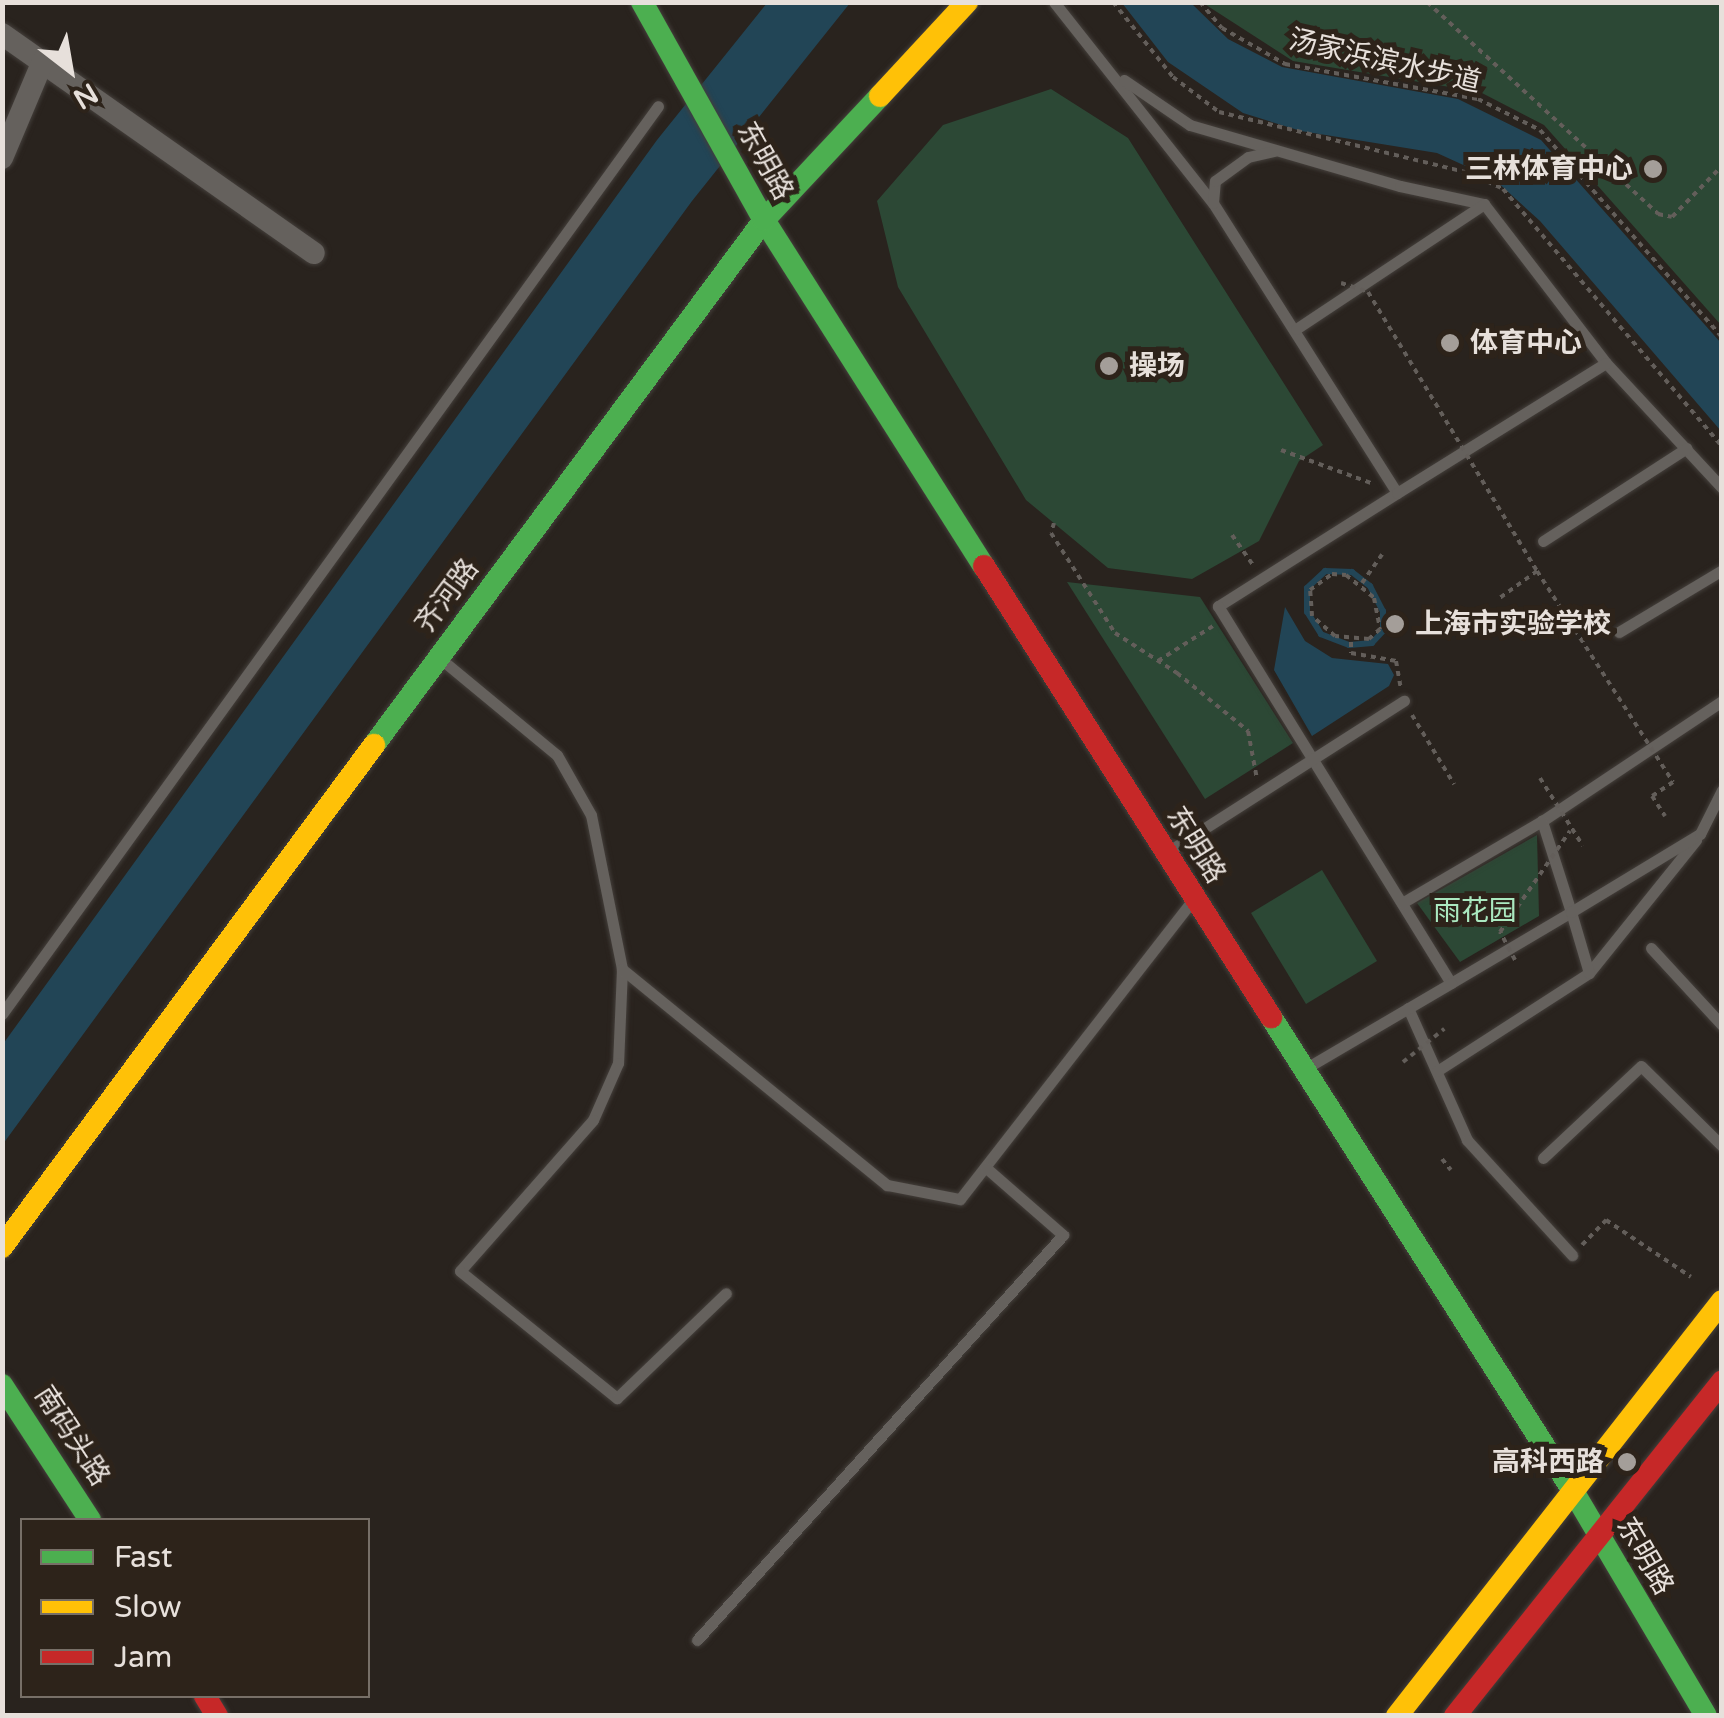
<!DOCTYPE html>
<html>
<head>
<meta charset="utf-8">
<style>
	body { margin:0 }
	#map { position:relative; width:1724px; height:1718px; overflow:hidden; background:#29231e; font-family:"Varela Round","Noto Sans SC",sans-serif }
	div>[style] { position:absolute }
	.green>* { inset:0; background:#2c4835 }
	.water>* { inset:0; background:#224556 }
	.stream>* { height:6px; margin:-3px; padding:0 3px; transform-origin:3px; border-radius:3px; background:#224556 }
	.path>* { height:4px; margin-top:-2px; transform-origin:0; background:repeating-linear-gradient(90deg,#635e5a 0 5px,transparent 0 10px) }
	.roads { filter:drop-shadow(0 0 2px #443f3b) drop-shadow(0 0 2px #443f3b) }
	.lane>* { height:11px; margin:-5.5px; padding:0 5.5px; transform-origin:5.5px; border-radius:5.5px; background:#65615d }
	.street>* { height:22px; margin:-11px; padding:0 11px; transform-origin:11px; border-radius:11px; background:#65615d }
	.fast>* { height:22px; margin:-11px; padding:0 11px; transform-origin:11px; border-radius:11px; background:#4caf50 }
	.slow>* { height:22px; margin:-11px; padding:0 11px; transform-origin:11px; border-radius:11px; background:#ffc107 }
	.jam>* { height:22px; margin:-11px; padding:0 11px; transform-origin:11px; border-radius:11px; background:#c62828 }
	.path-bridge>* { height:4px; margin-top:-2px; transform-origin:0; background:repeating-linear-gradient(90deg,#635e5a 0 5px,transparent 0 10px) }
	.dots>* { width:28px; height:28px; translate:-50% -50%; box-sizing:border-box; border:5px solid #2d231a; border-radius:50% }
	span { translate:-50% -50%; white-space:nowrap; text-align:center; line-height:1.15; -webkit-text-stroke:10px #2d231a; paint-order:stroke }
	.street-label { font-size:28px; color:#e7e0db }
	.poi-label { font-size:28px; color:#e7e0db; font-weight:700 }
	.right { translate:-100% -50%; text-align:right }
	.left { translate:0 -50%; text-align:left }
	.park-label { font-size:28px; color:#abe9c0 }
	.frame { position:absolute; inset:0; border:5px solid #e7e0db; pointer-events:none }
	.legend { position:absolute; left:20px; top:1518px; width:350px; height:180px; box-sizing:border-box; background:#2d231a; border:2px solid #776f67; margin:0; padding:12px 18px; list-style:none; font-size:30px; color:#e7e0db }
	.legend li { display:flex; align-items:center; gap:20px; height:50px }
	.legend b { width:50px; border:2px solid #776f67 }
	.north { position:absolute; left:20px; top:20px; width:100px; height:100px; -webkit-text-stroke:8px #2d231a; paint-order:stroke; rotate:149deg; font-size:28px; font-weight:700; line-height:40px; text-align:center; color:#e7e0db }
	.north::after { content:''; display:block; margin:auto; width:35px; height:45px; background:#e7e0db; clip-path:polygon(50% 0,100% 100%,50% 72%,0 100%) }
</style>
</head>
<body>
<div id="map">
	<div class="green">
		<div style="clip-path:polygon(1203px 3px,1721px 3px,1721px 325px,1544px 125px,1480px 92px,1293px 61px)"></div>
		<div style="clip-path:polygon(1051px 89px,1128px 138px,1323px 445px,1299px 461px,1259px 541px,1192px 579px,1108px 568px,1026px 500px,898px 287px,877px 201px,943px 125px)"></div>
		<div style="clip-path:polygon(1067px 582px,1200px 597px,1293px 743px,1205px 799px)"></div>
		<div style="clip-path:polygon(1537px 835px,1539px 916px,1460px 962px,1417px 903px)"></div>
		<div style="clip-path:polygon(1322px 870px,1377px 961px,1306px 1004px,1251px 913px)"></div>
	</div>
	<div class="water">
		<div style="clip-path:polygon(767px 3px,850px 3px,692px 201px,3px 1144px,3px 1044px,657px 140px)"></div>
		<div style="clip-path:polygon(1122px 3px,1191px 3px,1228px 39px,1282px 67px,1458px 99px,1541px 140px,1721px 343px,1721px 431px,1540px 221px,1494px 179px,1437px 153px,1301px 131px,1243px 113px,1168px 62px)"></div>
		<div style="clip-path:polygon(1285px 607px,1305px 641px,1332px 658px,1388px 664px,1394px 675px,1389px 686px,1312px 736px,1274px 670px)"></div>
	</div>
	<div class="stream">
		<div style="left:1325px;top:571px;width:27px;rotate:2deg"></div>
		<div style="left:1352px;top:572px;width:23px;rotate:38deg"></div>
		<div style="left:1370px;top:586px;width:28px;rotate:63deg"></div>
		<div style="left:1383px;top:611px;width:20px;rotate:90deg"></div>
		<div style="left:1383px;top:631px;width:16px;rotate:133deg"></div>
		<div style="left:1372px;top:643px;width:23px;rotate:175deg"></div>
		<div style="left:1349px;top:645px;width:30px;rotate:-159deg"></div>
		<div style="left:1321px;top:634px;width:26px;rotate:-122deg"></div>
		<div style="left:1307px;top:612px;width:24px;rotate:-90deg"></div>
		<div style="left:1307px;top:588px;width:25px;rotate:-43deg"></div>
	</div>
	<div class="path">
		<div style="left:1113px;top:2px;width:96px;rotate:51.3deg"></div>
		<div style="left:1173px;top:77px;width:58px;rotate:37.3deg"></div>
		<div style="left:1219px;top:112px;width:257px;rotate:13.7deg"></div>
		<div style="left:1469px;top:173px;width:38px;rotate:25deg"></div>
		<div style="left:1503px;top:189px;width:338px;rotate:49.6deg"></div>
		<div style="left:1200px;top:2px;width:34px;rotate:50deg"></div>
		<div style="left:1222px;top:28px;width:73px;rotate:29.7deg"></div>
		<div style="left:1285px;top:64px;width:196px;rotate:10.3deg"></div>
		<div style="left:1478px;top:99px;width:69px;rotate:26.6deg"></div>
		<div style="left:1540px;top:130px;width:276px;rotate:48.7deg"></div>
		<div style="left:1427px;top:2px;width:314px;rotate:42.5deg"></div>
		<div style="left:1658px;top:214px;width:14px;rotate:12deg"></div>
		<div style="left:1672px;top:217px;width:71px;rotate:-45.6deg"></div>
		<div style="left:1281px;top:450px;width:99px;rotate:20.1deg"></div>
		<div style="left:1054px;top:523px;width:10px;rotate:107deg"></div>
		<div style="left:1051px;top:533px;width:119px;rotate:57.4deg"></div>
		<div style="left:1115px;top:633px;width:74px;rotate:32.8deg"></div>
		<div style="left:1177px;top:673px;width:92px;rotate:39.2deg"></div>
		<div style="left:1248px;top:731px;width:49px;rotate:79.4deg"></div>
		<div style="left:1232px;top:535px;width:38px;rotate:55deg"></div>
		<div style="left:1332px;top:574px;width:14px;rotate:4deg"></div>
		<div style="left:1346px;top:575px;width:36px;rotate:39deg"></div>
		<div style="left:1374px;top:598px;width:32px;rotate:79deg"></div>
		<div style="left:1380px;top:629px;width:15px;rotate:138deg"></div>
		<div style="left:1369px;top:639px;width:34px;rotate:-175deg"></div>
		<div style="left:1335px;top:636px;width:30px;rotate:-139deg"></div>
		<div style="left:1312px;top:616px;width:26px;rotate:-94deg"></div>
		<div style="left:1310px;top:590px;width:27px;rotate:-36deg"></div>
		<div style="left:1362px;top:583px;width:35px;rotate:-55deg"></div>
		<div style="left:1351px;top:642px;width:11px;rotate:90deg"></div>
		<div style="left:1351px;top:653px;width:46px;rotate:10.1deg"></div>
		<div style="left:1396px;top:661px;width:27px;rotate:80deg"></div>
		<div style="left:1158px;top:661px;width:65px;rotate:-32.5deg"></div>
		<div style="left:1412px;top:715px;width:81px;rotate:58.7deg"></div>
		<div style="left:1442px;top:1159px;width:14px;rotate:51deg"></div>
		<div style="left:1582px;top:1245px;width:35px;rotate:-46deg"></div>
		<div style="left:1606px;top:1220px;width:102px;rotate:33.8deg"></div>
	</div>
	<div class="roads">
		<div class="lane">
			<div style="left:1054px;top:2px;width:256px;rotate:51.7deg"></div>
			<div style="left:1213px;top:203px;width:343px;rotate:57.6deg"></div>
			<div style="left:1397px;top:493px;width:212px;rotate:147.7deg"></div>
			<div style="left:1218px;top:606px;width:443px;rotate:58.3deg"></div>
			<div style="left:1451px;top:983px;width:139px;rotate:-30.6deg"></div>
			<div style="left:1571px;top:912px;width:96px;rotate:-107.7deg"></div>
			<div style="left:1542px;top:821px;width:216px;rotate:-33.7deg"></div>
			<div style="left:1124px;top:80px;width:80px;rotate:34.3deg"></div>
			<div style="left:1190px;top:125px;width:219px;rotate:16.2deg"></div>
			<div style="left:1400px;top:186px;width:86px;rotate:12.1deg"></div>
			<div style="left:1484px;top:204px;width:200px;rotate:52.5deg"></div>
			<div style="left:1606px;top:363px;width:171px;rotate:47.1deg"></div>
			<div style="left:1213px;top:203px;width:22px;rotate:-85deg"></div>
			<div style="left:1215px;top:181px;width:41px;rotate:-36deg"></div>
			<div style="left:1248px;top:157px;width:27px;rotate:-13deg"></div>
			<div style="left:1296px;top:329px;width:226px;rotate:-33.6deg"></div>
			<div style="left:1397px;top:493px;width:246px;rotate:-31.9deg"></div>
			<div style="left:1543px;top:541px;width:171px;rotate:-32.9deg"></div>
			<div style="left:1619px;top:632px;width:120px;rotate:-31deg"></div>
			<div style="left:442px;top:660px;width:149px;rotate:39.6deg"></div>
			<div style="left:557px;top:755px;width:69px;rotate:60.5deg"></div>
			<div style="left:591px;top:815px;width:157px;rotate:78.6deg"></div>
			<div style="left:622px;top:969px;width:94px;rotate:92.4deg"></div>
			<div style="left:618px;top:1063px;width:62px;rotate:113.7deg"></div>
			<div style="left:593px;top:1120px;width:201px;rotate:131.4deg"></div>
			<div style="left:460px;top:1271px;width:202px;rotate:39deg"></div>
			<div style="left:617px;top:1398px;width:151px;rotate:-43.9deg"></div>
			<div style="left:1169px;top:851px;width:279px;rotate:-32.6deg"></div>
			<div style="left:1402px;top:903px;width:162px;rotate:-30.4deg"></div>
			<div style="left:1651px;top:948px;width:105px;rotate:47.3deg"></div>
			<div style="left:622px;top:969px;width:342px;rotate:39.2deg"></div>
			<div style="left:887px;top:1185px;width:74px;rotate:10.9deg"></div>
			<div style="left:960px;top:1199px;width:376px;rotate:-52.1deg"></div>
			<div style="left:1589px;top:973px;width:171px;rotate:-51.2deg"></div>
			<div style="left:1408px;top:1008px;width:145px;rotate:65.9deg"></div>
			<div style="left:1467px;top:1140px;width:156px;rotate:47.6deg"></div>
			<div style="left:2px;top:1014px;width:1120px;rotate:-54.15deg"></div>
			<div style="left:1308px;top:1067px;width:166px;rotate:-30.4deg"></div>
			<div style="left:1437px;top:1071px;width:181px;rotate:-32.8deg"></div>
			<div style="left:1589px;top:973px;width:64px;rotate:-106.4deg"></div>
			<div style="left:1571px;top:912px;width:151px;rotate:-31.2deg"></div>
			<div style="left:1700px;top:834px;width:49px;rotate:-63.4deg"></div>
			<div style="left:1543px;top:1158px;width:134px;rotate:-43.2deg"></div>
			<div style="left:1641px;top:1066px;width:114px;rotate:44.6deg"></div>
			<div style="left:697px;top:1640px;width:546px;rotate:-47.9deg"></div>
			<div style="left:1063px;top:1235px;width:103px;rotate:-138.9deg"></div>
		</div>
		<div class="street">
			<div style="left:2px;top:34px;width:381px;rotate:35.1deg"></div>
			<div style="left:2px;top:158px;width:105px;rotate:-67.1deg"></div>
		</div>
		<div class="fast">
			<div style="left:642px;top:2px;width:250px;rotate:60.8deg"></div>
			<div style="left:764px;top:220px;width:410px;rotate:57.6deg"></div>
			<div style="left:374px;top:745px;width:654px;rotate:-53.39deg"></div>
			<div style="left:764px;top:220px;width:170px;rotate:-46.9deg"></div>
			<div style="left:1271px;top:1017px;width:562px;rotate:57.5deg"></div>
			<div style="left:1573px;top:1491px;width:261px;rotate:59.4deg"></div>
			<div style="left:2px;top:1385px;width:161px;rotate:56.9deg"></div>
		</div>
		<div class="slow">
			<div style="left:880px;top:96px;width:128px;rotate:-47.2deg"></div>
			<div style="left:2px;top:1247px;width:625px;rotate:-53.46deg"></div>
			<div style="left:1397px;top:1716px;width:527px;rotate:-51.93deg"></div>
		</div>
		<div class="jam">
			<div style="left:984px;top:566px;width:535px;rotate:57.53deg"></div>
			<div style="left:205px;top:1696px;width:23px;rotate:59deg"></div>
			<div style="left:1455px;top:1716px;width:428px;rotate:-51.4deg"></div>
		</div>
	</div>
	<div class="path-bridge">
		<div style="left:1341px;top:283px;width:28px;rotate:18deg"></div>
		<div style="left:1368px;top:292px;width:326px;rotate:58.8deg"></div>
		<div style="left:1537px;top:571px;width:48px;rotate:144.3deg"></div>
		<div style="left:1537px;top:571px;width:251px;rotate:57.2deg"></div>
		<div style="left:1673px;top:782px;width:25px;rotate:146deg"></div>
		<div style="left:1652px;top:796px;width:24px;rotate:57deg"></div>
		<div style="left:1540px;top:778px;width:80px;rotate:57.7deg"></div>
		<div style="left:1515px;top:960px;width:32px;rotate:-118deg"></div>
		<div style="left:1500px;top:932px;width:123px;rotate:-55.3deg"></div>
		<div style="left:1403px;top:1062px;width:53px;rotate:-38.8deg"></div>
	</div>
	<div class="dots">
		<div style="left:1653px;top:169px;background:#a49e99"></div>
		<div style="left:1450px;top:343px;background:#a49e99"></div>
		<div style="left:1109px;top:366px;background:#a49e99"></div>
		<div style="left:1395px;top:624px;background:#a49e99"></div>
		<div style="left:1627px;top:1462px;background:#a49e99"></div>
	</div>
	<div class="street-label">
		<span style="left:1385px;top:61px;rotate:13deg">汤家浜滨水步道</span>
		<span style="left:765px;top:161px;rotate:61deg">东明路</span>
		<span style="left:447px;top:596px;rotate:-53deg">齐河路</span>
		<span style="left:1196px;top:845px;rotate:58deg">东明路</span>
		<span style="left:72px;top:1436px;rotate:57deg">南码头路</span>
		<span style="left:1645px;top:1556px;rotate:60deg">东明路</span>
	</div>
	<div class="poi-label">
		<span class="right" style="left:1633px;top:169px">三林体育中心</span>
		<span class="left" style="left:1470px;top:343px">体育中心</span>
		<span class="left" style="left:1129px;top:366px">操场</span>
		<span class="left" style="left:1415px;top:624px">上海市实验学校</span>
		<span class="right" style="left:1604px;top:1462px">高科西路</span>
	</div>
	<div class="park-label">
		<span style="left:1475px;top:911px">雨花园</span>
	</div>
	<div class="frame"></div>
	<ul class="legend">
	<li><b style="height:12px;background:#4caf50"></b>Fast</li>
	<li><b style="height:12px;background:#ffc107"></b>Slow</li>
	<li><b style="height:12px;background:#c62828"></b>Jam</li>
	</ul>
	<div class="north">N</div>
</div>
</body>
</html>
